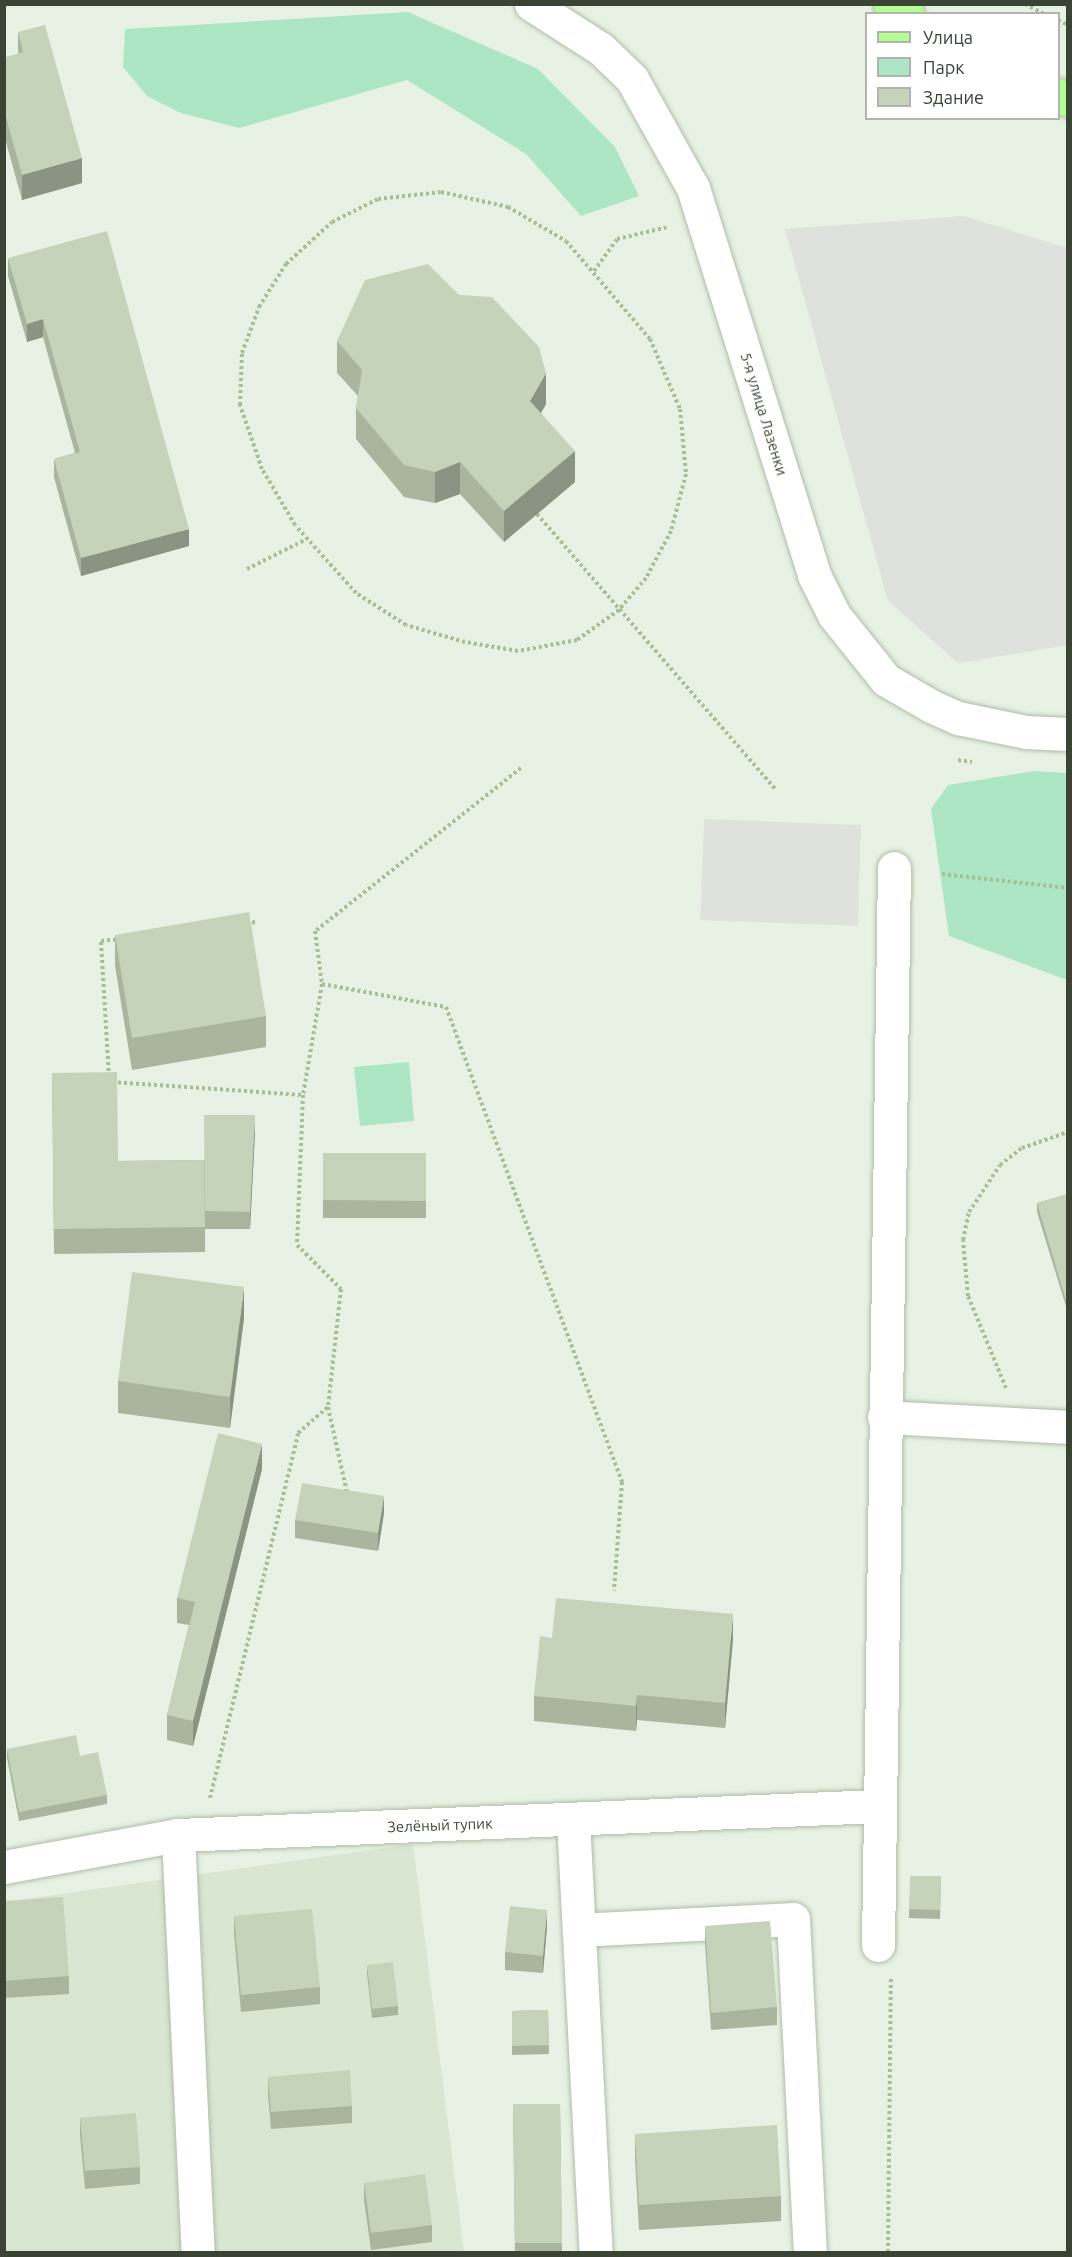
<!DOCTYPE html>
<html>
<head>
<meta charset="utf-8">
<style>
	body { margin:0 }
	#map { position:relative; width:1072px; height:2257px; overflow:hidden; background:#e8f2e4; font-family:Ubuntu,sans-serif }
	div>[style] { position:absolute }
	.residential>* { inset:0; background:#d9e6d2 }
	.green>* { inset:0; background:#ace6c5 }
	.parking>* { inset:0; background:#dfe2dc }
	.path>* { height:4px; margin-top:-2px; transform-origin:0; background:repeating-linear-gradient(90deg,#a7bf98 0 3px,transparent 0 6px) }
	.roads { filter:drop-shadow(0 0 2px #afbda7) drop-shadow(0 0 2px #afbda7) }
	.minor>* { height:33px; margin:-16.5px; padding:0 16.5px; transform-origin:16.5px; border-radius:16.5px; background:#fff }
	.major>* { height:33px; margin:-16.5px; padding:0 16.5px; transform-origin:16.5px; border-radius:16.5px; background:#b3fd92 }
	.wall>* { inset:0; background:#a9b59f }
	.shaded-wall>* { inset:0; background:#899482 }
	.building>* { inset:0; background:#c4d3b9 }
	span { translate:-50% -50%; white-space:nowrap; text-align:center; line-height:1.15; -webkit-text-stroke:6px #fff; paint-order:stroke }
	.street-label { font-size:15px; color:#3b4434 }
	.frame { position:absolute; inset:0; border:6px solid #3b4434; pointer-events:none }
	.legend { position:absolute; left:865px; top:12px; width:195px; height:108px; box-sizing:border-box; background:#fff; border:2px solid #b1b4ae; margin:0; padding:8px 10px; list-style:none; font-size:18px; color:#3b4434 }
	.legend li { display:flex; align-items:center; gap:12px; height:30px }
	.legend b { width:30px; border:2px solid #b1b4ae }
</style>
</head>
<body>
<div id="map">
	<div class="residential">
		<div style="clip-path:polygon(413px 1844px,464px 2252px,5px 2252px,4px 1902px)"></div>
	</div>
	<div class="green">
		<div style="clip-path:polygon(408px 12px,538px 69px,615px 147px,639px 196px,581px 216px,526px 154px,407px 80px,239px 128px,181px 113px,147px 96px,123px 67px,125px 29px)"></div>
		<div style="clip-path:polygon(1034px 771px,1067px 773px,1067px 980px,949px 936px,931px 809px,948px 785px)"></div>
		<div style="clip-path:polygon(409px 1062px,414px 1121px,360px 1126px,354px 1067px)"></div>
	</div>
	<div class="parking">
		<div style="clip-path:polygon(964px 216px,1067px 248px,1068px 645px,958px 663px,888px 601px,785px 229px)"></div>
		<div style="clip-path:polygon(704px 819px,861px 825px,858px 926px,700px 920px)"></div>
	</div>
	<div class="path">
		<div style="left:1025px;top:4px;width:21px;rotate:28deg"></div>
		<div style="left:1058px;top:20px;width:11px;rotate:27deg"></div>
		<div style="left:441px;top:192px;width:69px;rotate:12.6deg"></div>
		<div style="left:508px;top:207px;width:67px;rotate:30.4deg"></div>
		<div style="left:566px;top:241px;width:129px;rotate:49.4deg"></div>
		<div style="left:650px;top:339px;width:76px;rotate:66.8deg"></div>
		<div style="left:680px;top:409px;width:65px;rotate:84.7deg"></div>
		<div style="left:686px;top:474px;width:59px;rotate:104.7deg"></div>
		<div style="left:671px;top:531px;width:53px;rotate:118deg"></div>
		<div style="left:646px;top:578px;width:42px;rotate:130.2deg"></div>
		<div style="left:619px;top:610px;width:52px;rotate:144.5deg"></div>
		<div style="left:577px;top:640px;width:60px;rotate:169.4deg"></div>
		<div style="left:518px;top:651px;width:54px;rotate:-170.4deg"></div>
		<div style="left:465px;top:642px;width:61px;rotate:-163.9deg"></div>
		<div style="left:406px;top:625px;width:59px;rotate:-147.4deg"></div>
		<div style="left:356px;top:593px;width:91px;rotate:-131.9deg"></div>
		<div style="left:295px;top:525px;width:65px;rotate:-120.5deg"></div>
		<div style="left:262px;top:469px;width:68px;rotate:-109deg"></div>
		<div style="left:240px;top:405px;width:52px;rotate:-87.8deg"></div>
		<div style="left:242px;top:353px;width:49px;rotate:-69.7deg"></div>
		<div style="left:259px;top:307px;width:51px;rotate:-57.9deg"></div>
		<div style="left:286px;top:264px;width:62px;rotate:-42.4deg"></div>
		<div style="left:332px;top:222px;width:51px;rotate:-26.6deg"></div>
		<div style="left:378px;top:199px;width:63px;rotate:-6.3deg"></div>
		<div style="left:594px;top:271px;width:39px;rotate:-54deg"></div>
		<div style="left:617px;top:239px;width:52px;rotate:-13.2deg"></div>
		<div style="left:537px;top:514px;width:365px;rotate:49.1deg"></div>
		<div style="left:247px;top:569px;width:67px;rotate:-26.6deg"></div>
		<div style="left:958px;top:760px;width:14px;rotate:8deg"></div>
		<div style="left:521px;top:768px;width:263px;rotate:141.6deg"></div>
		<div style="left:315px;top:931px;width:53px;rotate:82.5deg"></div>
		<div style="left:322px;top:984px;width:126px;rotate:10.5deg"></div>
		<div style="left:446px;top:1007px;width:507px;rotate:69.67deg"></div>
		<div style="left:622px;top:1482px;width:109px;rotate:94.2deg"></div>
		<div style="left:942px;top:874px;width:127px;rotate:6.3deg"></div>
		<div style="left:246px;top:923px;width:11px;rotate:-5deg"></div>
		<div style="left:322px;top:984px;width:113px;rotate:99.7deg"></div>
		<div style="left:303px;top:1095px;width:150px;rotate:92.3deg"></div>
		<div style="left:297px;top:1245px;width:62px;rotate:45deg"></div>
		<div style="left:341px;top:1289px;width:119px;rotate:96.3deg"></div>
		<div style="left:328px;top:1407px;width:88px;rotate:77.5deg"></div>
		<div style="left:109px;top:1077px;width:136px;rotate:-93.4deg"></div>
		<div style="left:101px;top:941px;width:18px;rotate:-6deg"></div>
		<div style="left:112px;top:1082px;width:191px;rotate:3.9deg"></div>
		<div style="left:1006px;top:1388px;width:100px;rotate:-112.4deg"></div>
		<div style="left:968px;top:1296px;width:56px;rotate:-95.1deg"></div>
		<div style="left:963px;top:1240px;width:29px;rotate:-78deg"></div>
		<div style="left:969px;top:1212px;width:56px;rotate:-56.6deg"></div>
		<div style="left:1000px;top:1165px;width:28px;rotate:-38deg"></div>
		<div style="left:1022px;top:1148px;width:49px;rotate:-19.2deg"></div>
		<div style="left:210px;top:1798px;width:375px;rotate:-76.4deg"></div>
		<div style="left:298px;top:1433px;width:40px;rotate:-41deg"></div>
		<div style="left:888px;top:2252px;width:274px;rotate:-89.4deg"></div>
	</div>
	<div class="roads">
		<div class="minor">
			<div style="left:531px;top:4px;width:83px;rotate:32.7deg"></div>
			<div style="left:601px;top:49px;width:43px;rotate:44.1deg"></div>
			<div style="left:632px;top:79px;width:125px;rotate:60.8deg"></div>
			<div style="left:693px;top:188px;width:405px;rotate:72.6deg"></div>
			<div style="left:814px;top:575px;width:45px;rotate:63.4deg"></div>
			<div style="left:834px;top:615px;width:83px;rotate:51.3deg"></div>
			<div style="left:886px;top:680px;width:52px;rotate:30deg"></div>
			<div style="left:931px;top:706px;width:30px;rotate:24deg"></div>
			<div style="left:958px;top:718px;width:69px;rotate:11.6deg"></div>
			<div style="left:1026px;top:732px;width:42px;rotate:2.7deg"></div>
			<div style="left:884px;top:1417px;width:184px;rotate:3.1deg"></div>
			<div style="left:573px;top:1820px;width:433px;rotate:87deg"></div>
			<div style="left:178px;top:1835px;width:417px;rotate:87.3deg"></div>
			<div style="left:4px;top:1867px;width:177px;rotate:-10.4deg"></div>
			<div style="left:178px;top:1835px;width:701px;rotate:-2.37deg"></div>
			<div style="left:579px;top:1930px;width:214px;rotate:-2.9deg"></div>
			<div style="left:793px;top:1919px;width:333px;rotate:87.1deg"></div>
			<div style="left:878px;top:1945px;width:1077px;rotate:-89.15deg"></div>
		</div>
		<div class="major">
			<div style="left:890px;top:4px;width:20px;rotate:30deg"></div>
			<div style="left:1058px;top:95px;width:11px;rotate:27deg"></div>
		</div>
	</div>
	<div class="wall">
		<div style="clip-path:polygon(18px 32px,82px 183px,22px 200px,4px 135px,4px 58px,18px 54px)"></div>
		<div style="clip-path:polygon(8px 258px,189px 546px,81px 576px,54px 477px,54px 459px,75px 453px,43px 337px,27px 342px,8px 276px)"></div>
		<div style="clip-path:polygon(337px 341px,546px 404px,541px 413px,575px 482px,504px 542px,460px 494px,435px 503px,404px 497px,356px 439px,356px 408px,358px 396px,337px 373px)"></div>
		<div style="clip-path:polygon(115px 935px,266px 1016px,266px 1047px,132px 1070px,115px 966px)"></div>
		<div style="clip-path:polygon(52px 1073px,118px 1161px,204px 1160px,255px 1132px,250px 1229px,205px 1229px,205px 1252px,54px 1254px)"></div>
		<div style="clip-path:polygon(323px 1153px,426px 1153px,426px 1218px,323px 1218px)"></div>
		<div style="clip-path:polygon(1068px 1194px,1068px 1313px,1037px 1212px,1037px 1203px)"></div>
		<div style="clip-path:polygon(244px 1318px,230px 1428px,118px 1413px,118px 1381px)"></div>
		<div style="clip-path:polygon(262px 1469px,193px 1746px,167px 1740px,167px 1715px,189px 1625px,177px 1623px,177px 1598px)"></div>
		<div style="clip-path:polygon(384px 1513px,378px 1551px,295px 1538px,295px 1520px)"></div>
		<div style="clip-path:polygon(552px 1638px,733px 1639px,725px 1728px,637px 1720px,636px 1731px,534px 1721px,534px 1696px)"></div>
		<div style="clip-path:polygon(7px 1749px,80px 1756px,107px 1795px,107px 1804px,19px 1821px,7px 1758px)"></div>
		<div style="clip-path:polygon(941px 1876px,940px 1919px,909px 1918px,909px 1909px)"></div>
		<div style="clip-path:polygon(4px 1901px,69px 1976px,69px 1994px,4px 1998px)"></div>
		<div style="clip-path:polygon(234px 1916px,320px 1987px,320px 2004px,241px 2012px,234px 1934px)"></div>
		<div style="clip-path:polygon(705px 1926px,777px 2007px,777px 2025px,711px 2030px,705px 1944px)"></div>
		<div style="clip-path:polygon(547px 1927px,543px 1973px,505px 1970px,505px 1952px)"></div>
		<div style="clip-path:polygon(367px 1965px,398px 2006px,398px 2015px,372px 2018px,367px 1974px)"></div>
		<div style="clip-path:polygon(548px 2010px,549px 2054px,512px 2055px,512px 2011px)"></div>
		<div style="clip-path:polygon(268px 2077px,352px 2106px,352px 2123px,271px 2129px,268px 2094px)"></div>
		<div style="clip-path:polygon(513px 2104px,560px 2104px,562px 2253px,515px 2253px)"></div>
		<div style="clip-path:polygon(80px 2118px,140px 2167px,140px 2184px,85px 2189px,80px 2135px)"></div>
		<div style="clip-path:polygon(635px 2134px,781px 2196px,781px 2221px,639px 2230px,635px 2159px)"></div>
		<div style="clip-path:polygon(364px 2183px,432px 2225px,432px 2242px,371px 2250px,364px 2200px)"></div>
	</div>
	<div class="shaded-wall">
		<div style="clip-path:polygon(82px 158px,82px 183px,22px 200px,22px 175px)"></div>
		<div style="clip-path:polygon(43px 319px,43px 337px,27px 342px,27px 324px)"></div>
		<div style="clip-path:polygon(546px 373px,546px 404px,530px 432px,530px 401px)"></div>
		<div style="clip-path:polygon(575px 451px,575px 482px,504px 542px,504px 511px)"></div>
		<div style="clip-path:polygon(460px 462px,460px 494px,435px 503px,435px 472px)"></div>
		<div style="clip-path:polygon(189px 529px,189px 546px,81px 576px,81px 558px)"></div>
		<div style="clip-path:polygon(255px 1115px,255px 1132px,250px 1229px,250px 1212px)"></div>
		<div style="clip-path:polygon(244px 1287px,244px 1318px,230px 1428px,230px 1397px)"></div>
		<div style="clip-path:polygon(262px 1444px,262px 1469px,193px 1746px,193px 1721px)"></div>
		<div style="clip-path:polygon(384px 1496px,384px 1513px,378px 1551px,378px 1533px)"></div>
		<div style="clip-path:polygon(733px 1614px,733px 1639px,725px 1728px,725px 1703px)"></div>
		<div style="clip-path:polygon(637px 1695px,637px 1720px,636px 1731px,636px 1706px)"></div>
		<div style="clip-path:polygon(547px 1910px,547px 1927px,543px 1973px,543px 1956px)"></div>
	</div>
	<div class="building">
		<div style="clip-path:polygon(45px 25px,82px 158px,22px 175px,4px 110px,4px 58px,23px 52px,18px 32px)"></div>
		<div style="clip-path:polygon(107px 231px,189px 529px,81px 558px,54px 459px,80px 452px,43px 319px,27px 324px,8px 258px)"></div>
		<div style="clip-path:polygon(428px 264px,459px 295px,492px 297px,539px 347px,546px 373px,530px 401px,575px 451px,504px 511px,460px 462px,435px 472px,404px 465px,356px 408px,362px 370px,337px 341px,365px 280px)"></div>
		<div style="clip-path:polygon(249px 912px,266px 1016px,132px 1038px,115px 935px)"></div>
		<div style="clip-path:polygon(117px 1072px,118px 1161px,204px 1160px,205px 1227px,54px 1229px,52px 1073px)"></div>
		<div style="clip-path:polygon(204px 1115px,255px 1115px,250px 1212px,205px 1211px)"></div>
		<div style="clip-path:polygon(323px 1153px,426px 1153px,426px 1201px,323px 1200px)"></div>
		<div style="clip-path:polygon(1068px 1194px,1068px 1304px,1067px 1304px,1037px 1203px)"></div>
		<div style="clip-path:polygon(132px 1272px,244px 1287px,230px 1397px,118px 1381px)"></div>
		<div style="clip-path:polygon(218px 1433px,262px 1444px,193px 1721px,167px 1715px,195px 1602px,177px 1598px)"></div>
		<div style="clip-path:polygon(302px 1483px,384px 1496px,378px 1533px,295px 1520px)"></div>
		<div style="clip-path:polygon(556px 1598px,733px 1614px,725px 1703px,637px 1695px,636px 1706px,534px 1696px,540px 1636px,552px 1638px)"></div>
		<div style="clip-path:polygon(76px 1735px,80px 1756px,98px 1752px,107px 1795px,19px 1812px,7px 1749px)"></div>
		<div style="clip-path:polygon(910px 1876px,941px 1876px,940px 1910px,909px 1909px)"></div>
		<div style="clip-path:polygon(63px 1897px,69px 1976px,4px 1981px,4px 1901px)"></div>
		<div style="clip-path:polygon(510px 1906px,547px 1910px,543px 1956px,505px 1952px)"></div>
		<div style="clip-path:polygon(312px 1909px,320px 1987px,241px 1995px,234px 1916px)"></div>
		<div style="clip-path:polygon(770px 1921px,777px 2007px,711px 2013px,705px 1926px)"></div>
		<div style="clip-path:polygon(393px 1962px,398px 2006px,372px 2009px,367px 1965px)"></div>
		<div style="clip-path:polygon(548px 2010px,549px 2045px,512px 2046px,512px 2011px)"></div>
		<div style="clip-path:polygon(350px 2070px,352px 2106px,271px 2112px,268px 2077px)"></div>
		<div style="clip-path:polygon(513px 2104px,560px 2104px,562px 2243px,515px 2243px)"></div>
		<div style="clip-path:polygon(136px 2113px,140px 2167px,85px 2171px,80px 2118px)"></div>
		<div style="clip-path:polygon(777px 2125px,781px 2196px,639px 2205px,635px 2134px)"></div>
		<div style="clip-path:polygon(425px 2174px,432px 2225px,371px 2233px,364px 2183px)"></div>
	</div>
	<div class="street-label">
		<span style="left:764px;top:414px;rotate:73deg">5-я улица Лазенки</span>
		<span style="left:440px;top:1825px;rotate:-2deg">Зелёный тупик</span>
	</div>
	<div class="frame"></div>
	<ul class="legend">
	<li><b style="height:8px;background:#b3fd92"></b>Улица</li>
	<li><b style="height:16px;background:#ace6c5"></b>Парк</li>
	<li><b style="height:16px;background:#c4d3b9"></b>Здание</li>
	</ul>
</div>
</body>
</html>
